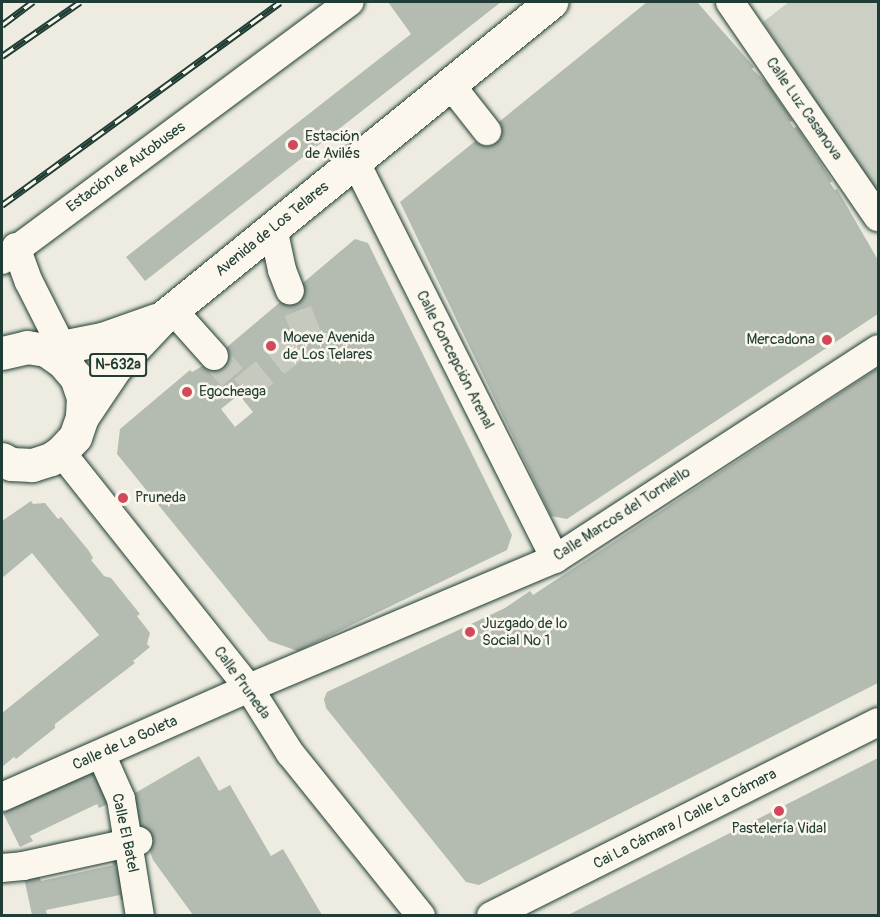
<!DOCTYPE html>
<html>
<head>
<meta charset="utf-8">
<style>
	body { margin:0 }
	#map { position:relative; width:880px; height:917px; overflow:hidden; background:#eeece1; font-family:Pangolin,sans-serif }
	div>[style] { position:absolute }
	.green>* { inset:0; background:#cbcfc4 }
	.building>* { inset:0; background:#b4bbb0 }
	.minor-tunnel>* { height:28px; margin-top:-14px; transform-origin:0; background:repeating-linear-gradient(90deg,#c5c9be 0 28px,transparent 0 42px) }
	.roads { filter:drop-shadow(0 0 2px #1f3d34) drop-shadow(0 0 2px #1f3d34) }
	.minor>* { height:28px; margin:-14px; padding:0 14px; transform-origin:14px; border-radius:14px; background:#fbf7ec }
	.major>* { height:33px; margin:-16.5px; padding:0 16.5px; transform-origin:16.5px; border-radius:16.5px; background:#fbf7ec }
	.rail>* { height:7px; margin-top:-3.5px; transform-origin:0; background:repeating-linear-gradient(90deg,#fbf7ec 0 14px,#1f3d34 0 28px); box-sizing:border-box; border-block:2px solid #1f3d34 }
	.dots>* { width:16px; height:16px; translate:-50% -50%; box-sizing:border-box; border:3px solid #fbf7ec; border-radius:50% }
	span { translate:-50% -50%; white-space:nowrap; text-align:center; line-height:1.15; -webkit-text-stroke:5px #fbf7ec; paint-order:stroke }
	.shield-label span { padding:2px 4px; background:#fbf7ec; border:2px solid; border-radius:4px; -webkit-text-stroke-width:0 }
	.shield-label { font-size:14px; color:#1f3d34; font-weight:700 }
	.street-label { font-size:15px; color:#1f3d34 }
	.poi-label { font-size:15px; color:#1f3d34 }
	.left { translate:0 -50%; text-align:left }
	.right { translate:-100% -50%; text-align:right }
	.frame { position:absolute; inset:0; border:3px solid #1f3d34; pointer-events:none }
</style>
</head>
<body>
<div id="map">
	<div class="green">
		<div style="clip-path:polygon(789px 2px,878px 2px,878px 194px,763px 22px)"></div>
	</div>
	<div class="building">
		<div style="clip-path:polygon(388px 2px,501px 2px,145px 281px,126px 257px,411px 34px)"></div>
		<div style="clip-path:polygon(647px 2px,697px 2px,754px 67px,752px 69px,767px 83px,793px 121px,790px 122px,794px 128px,797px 127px,822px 165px,832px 181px,830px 183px,835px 190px,837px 189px,878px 260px,878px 314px,567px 519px,551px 516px,400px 202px)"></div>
		<div style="clip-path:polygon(evenodd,355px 239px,368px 243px,512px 535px,507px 550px,298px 651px,269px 641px,117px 454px,120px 429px,190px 370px,192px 372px,208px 363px,355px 239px,231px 385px,253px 412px,235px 427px,221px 409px,237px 396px,231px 385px)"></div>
		<div style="clip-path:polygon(878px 368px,878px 683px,479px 885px,466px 882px,326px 708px,324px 699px,327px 692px,505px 608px,530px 591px,533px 595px)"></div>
		<div style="clip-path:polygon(31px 501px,33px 504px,45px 503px,58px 519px,61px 517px,89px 551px,93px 558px,91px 560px,104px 576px,111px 578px,140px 614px,137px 616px,150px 633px,147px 644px,150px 647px,133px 661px,135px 663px,55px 724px,55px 728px,16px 759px,14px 757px,2px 767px,2px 713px,99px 635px,32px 553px,2px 578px,2px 521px)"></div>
		<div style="clip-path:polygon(199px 756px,219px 791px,230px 785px,271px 856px,283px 849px,322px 915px,193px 915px,153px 860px,130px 796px)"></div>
		<div style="clip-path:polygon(878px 758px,878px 915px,568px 915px)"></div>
		<div style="clip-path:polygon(95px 768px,112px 802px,99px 808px,97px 804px,30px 836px,33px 841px,20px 847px,3px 813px)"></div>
		<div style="clip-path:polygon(127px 857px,135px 896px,121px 900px,120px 895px,46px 910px,47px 915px,32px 915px,24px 878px,39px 875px,41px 881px,113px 865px,112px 860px)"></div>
	</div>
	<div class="minor-tunnel">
		<div style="left:214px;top:356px;width:45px;rotate:49.5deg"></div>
		<div style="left:243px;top:390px;width:84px;rotate:-39.2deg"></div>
		<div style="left:308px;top:337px;width:49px;rotate:-111.4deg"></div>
	</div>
	<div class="roads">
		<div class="minor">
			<div style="left:730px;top:2px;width:261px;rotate:55.5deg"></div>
			<div style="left:450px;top:84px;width:60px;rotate:51.8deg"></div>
			<div style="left:355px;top:161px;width:445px;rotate:63.3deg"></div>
			<div style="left:273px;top:228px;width:43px;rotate:77.9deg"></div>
			<div style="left:282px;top:270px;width:22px;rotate:69deg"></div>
			<div style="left:16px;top:247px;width:37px;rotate:70deg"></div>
			<div style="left:29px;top:282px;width:93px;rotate:63.2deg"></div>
			<div style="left:2px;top:260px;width:433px;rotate:-36.6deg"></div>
			<div style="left:172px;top:309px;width:63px;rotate:48.2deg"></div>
			<div style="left:61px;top:452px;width:302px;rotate:51.5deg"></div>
			<div style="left:249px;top:688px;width:77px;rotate:57.8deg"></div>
			<div style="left:290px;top:753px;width:209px;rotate:51.2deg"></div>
			<div style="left:101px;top:754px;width:49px;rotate:66deg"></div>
			<div style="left:121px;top:799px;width:119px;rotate:80.8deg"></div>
			<div style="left:2px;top:797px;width:270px;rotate:-23.8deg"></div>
			<div style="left:249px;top:688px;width:332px;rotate:-22.9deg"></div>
			<div style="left:555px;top:559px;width:385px;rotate:-33deg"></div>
			<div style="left:2px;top:868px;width:21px;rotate:-5deg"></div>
			<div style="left:23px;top:866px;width:118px;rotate:-12.3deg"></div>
			<div style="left:491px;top:916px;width:433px;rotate:-26.6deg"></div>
		</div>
		<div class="major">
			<div style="left:46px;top:350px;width:57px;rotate:-11.1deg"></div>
			<div style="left:102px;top:339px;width:57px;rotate:-19.4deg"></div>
			<div style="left:2px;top:353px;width:26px;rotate:-13deg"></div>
			<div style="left:27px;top:347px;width:19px;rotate:9deg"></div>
			<div style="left:46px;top:350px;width:19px;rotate:35deg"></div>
			<div style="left:62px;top:361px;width:21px;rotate:49deg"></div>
			<div style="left:76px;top:377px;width:21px;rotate:71deg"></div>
			<div style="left:83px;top:397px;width:20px;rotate:93deg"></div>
			<div style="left:82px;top:417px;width:21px;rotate:109deg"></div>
			<div style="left:75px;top:437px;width:21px;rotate:133deg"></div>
			<div style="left:61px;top:452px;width:12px;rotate:145deg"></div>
			<div style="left:51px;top:459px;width:20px;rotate:162deg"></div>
			<div style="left:32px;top:465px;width:21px;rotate:-177deg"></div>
			<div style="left:11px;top:464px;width:10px;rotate:-151deg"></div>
			<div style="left:82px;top:417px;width:59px;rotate:-56deg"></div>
			<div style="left:115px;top:368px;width:67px;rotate:-46.8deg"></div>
			<div style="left:161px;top:319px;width:503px;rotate:-39.1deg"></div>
		</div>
	</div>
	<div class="rail">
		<div style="left:2px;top:25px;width:39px;rotate:-37deg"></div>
		<div style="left:2px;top:56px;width:95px;rotate:-34.7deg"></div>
		<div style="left:2px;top:205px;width:344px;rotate:-36.1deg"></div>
	</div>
	<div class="dots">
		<div style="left:293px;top:145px;background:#d1495b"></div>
		<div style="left:827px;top:340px;background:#d1495b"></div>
		<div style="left:271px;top:346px;background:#d1495b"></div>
		<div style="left:187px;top:392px;background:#d1495b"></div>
		<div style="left:123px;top:498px;background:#d1495b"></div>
		<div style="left:470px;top:632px;background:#d1495b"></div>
		<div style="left:779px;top:811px;background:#d1495b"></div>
	</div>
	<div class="shield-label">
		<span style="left:118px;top:365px">N-632a</span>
	</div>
	<div class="street-label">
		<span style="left:804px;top:109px;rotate:55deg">Calle Luz Casanova</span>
		<span style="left:126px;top:167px;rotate:-36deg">Estación de Autobuses</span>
		<span style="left:272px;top:229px;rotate:-39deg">Avenida de Los Telares</span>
		<span style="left:455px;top:360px;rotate:63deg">Calle Concepción Arenal</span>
		<span style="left:622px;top:514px;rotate:-33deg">Calle Marcos del Torniello</span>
		<span style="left:242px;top:683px;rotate:54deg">Calle Pruneda</span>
		<span style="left:125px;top:743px;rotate:-24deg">Calle de La Goleta</span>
		<span style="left:685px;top:819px;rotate:-27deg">Cai La Cámara / Calle La Cámara</span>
		<span style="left:125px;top:833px;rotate:78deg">Calle El Batel</span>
	</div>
	<div class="poi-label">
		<span class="left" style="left:305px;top:145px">Estación<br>de Avilés</span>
		<span class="left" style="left:283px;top:346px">Moeve Avenida<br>de Los Telares</span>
		<span class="right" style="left:815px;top:340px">Mercadona</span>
		<span class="left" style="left:199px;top:392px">Egocheaga</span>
		<span class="left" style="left:135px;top:498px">Pruneda</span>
		<span class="left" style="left:482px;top:632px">Juzgado de lo<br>Social Nº 1</span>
		<span style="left:779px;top:829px">Pastelería Vidal</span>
	</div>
	<div class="frame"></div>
</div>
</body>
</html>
